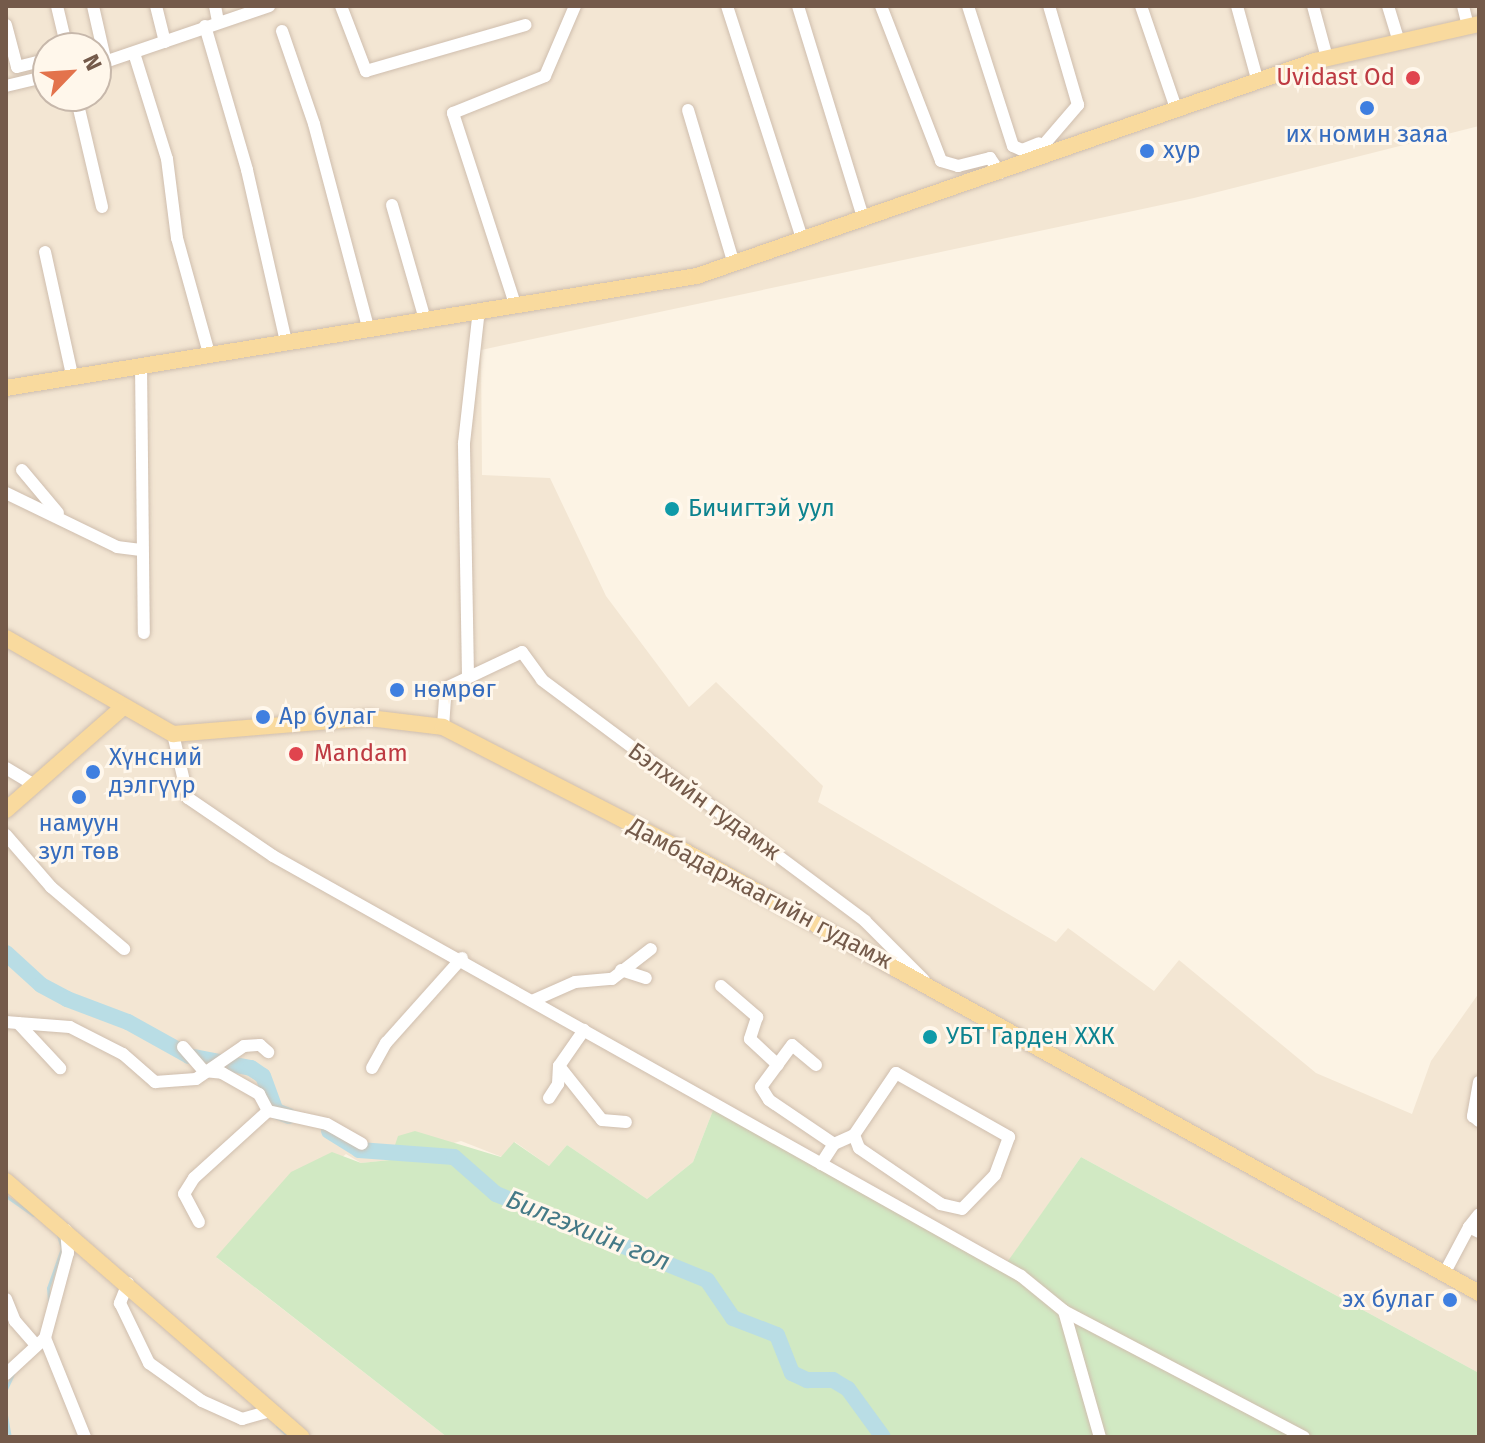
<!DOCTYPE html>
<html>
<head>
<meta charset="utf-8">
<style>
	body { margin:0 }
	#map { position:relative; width:1485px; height:1443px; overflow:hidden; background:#fcf3e4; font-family:"Fira Sans",sans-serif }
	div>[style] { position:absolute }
	.residential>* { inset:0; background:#f3e6d3 }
	.green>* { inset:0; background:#d1e9c3 }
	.stream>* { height:3px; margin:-1.5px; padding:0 1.5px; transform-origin:1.5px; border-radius:1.5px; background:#b9dde5 }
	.river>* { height:16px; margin:-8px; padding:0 8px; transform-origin:8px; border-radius:8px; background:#b9dde5 }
	.roads { filter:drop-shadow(0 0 2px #cfbeae) drop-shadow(0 0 2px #cfbeae) }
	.minor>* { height:12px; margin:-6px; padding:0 6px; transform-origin:6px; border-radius:6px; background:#fff }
	.major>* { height:16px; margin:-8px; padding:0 8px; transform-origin:8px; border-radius:8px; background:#f9da9e }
	.dots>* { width:22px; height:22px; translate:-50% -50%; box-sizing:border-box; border:4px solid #fff7eb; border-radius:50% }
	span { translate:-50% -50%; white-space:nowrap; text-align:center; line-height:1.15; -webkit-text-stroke:6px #fff7eb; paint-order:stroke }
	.health-label { font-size:24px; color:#be3a42 }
	.right { translate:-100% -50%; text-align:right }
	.left { translate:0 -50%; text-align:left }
	.shop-label { font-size:24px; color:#366cbe }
	.culture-label { font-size:24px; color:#0d838f }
	.street-label { font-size:24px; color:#745a4a }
	.water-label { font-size:26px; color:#457a87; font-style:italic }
	.frame { position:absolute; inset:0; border:8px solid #745a4a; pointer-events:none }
	.north { position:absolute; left:32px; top:32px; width:80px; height:80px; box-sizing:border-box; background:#fff7eb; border:2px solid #c7b8ab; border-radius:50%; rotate:65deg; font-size:22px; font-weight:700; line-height:32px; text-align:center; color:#745a4a }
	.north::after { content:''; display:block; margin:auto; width:28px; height:36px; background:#e3734c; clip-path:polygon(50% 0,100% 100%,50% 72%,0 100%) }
</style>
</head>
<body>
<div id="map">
	<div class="residential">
		<div style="clip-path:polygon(evenodd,6px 6px,1479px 6px,1479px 126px,1194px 198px,481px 350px,482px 475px,550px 478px,606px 596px,689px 707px,716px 682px,823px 786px,818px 802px,1056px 942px,1068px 928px,1154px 991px,1179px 960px,1316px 1073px,1412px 1114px,1431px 1061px,1479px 993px,1479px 1373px,1081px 1157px,1002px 1271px,717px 1100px,693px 1162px,647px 1199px,567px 1145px,549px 1166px,515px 1142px,502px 1157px,461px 1141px,391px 1160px,361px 1163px,346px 1154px,217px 1258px,447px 1437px,6px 1437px,6px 6px,48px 48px,96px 48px,96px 96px,48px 96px,48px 48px)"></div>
	</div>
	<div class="green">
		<div style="clip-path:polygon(717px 1100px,1001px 1271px,1081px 1157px,1479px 1373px,1479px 1437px,447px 1437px,216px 1257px,291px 1172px,332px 1152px,361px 1163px,390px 1160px,398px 1136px,415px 1131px,501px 1157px,514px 1142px,549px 1166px,567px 1145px,647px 1199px,693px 1162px)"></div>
	</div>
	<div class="stream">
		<div style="left:6px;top:1196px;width:33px;rotate:35deg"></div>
		<div style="left:49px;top:1301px;width:13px;rotate:-94deg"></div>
		<div style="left:48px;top:1288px;width:42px;rotate:-70.7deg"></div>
		<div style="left:62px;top:1248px;width:13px;rotate:-108deg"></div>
		<div style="left:6px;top:1389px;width:17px;rotate:-65deg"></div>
		<div style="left:6px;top:1415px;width:22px;rotate:80deg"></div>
		<div style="left:277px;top:1426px;width:16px;rotate:43deg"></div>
	</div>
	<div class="river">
		<div style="left:6px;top:953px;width:47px;rotate:42.4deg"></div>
		<div style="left:41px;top:985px;width:30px;rotate:28deg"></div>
		<div style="left:67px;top:999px;width:65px;rotate:20.7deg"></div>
		<div style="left:128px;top:1022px;width:70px;rotate:29.1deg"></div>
		<div style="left:189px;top:1056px;width:63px;rotate:11deg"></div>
		<div style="left:251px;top:1068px;width:14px;rotate:34deg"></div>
		<div style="left:263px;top:1076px;width:37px;rotate:70deg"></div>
		<div style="left:276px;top:1111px;width:14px;rotate:21deg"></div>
		<div style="left:329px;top:1131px;width:36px;rotate:32deg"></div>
		<div style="left:359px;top:1150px;width:95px;rotate:4.2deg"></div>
		<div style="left:454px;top:1157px;width:56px;rotate:41.4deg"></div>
		<div style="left:496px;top:1194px;width:228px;rotate:22.2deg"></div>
		<div style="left:707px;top:1280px;width:46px;rotate:55.6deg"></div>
		<div style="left:733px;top:1318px;width:47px;rotate:21.1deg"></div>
		<div style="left:777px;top:1335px;width:41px;rotate:68.5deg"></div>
		<div style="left:792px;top:1373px;width:17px;rotate:25deg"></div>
		<div style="left:807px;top:1380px;width:26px"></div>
		<div style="left:833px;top:1380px;width:17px;rotate:31deg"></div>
		<div style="left:848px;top:1389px;width:59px;rotate:53.9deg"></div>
	</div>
	<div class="roads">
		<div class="minor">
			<div style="left:57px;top:6px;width:43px;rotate:76.6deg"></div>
			<div style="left:93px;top:6px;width:58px;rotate:77.2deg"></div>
			<div style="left:156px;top:6px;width:37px;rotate:76deg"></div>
			<div style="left:215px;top:6px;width:16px;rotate:79deg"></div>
			<div style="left:341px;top:6px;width:70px;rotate:69deg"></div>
			<div style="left:366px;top:71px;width:166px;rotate:-16.1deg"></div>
			<div style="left:727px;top:6px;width:247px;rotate:72.1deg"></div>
			<div style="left:798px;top:6px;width:224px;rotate:72.9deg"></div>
			<div style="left:881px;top:6px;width:166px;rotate:68.8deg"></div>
			<div style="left:941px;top:161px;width:18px;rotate:16deg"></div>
			<div style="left:958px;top:166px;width:33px;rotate:-14deg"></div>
			<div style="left:990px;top:158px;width:18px;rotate:56deg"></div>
			<div style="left:968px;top:6px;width:147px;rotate:72.2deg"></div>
			<div style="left:1013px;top:146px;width:10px;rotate:24deg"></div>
			<div style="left:1022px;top:150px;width:18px;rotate:-22deg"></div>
			<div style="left:1141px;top:6px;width:111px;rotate:71.1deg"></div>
			<div style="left:1237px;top:6px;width:79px;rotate:74.6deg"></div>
			<div style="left:1313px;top:6px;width:54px;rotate:74.9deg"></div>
			<div style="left:1388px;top:6px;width:34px;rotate:73deg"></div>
			<div style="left:1463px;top:6px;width:21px;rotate:76deg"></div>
			<div style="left:6px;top:25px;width:43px;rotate:75.3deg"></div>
			<div style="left:17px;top:67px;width:32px;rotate:-14deg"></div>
			<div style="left:205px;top:26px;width:150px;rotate:73.7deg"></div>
			<div style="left:247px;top:170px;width:175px;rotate:77.2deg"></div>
			<div style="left:282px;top:31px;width:98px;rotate:71deg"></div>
			<div style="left:314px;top:124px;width:210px;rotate:75.1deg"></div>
			<div style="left:134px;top:53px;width:111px;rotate:72.7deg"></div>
			<div style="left:167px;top:159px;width:80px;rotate:82.8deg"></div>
			<div style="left:177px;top:238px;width:119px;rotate:74.5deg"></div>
			<div style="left:96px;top:65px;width:183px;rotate:-18.8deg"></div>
			<div style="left:6px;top:86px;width:43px;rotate:-13.4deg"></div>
			<div style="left:76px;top:96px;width:114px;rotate:76.8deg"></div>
			<div style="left:688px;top:110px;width:161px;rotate:73.4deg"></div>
			<div style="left:1041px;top:148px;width:57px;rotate:-49.3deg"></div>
			<div style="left:1078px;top:105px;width:103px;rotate:-106.3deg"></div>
			<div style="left:392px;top:205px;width:119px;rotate:73.9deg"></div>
			<div style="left:45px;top:252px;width:126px;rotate:77.6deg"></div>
			<div style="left:515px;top:304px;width:201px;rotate:-108deg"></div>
			<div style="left:453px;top:113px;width:99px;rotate:-21.9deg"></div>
			<div style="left:545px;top:76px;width:76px;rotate:-66.8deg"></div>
			<div style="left:141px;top:364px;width:269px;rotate:89.4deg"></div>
			<div style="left:22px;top:470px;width:56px;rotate:50.1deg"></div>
			<div style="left:6px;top:493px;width:123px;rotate:25.9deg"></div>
			<div style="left:117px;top:547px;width:24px;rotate:7deg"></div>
			<div style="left:468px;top:676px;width:233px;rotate:-91deg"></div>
			<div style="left:464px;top:443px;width:134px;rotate:-83.6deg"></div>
			<div style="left:443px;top:727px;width:39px;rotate:-86deg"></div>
			<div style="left:446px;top:688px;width:84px;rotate:-25.3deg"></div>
			<div style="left:522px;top:652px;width:34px;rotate:54deg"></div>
			<div style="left:542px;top:680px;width:403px;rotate:36.7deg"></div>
			<div style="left:865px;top:921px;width:83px;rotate:45deg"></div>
			<div style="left:173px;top:734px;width:66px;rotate:76.8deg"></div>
			<div style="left:188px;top:798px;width:103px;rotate:34.3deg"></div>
			<div style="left:273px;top:856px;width:858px;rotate:29.31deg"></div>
			<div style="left:1021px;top:1276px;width:55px;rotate:39.1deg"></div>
			<div style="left:1064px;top:1311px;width:271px;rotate:27.7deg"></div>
			<div style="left:6px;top:768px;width:33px;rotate:31deg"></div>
			<div style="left:6px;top:835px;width:69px;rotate:49.1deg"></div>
			<div style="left:51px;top:887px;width:96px;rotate:40.3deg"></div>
			<div style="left:621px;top:970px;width:26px;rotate:18deg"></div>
			<div style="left:721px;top:986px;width:48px;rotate:40.7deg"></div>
			<div style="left:757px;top:1017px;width:23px;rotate:108deg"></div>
			<div style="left:750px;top:1039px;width:38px;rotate:43deg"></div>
			<div style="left:532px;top:1001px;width:47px;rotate:-23.8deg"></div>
			<div style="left:575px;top:982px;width:37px;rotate:-5deg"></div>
			<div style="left:612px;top:979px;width:49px;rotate:-37.6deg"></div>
			<div style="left:6px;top:1022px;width:12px;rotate:5deg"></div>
			<div style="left:18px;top:1023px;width:62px;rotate:47deg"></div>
			<div style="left:18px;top:1023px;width:52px;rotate:4.4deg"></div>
			<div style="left:70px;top:1027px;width:59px;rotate:27deg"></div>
			<div style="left:123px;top:1054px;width:43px;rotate:41.2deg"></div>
			<div style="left:155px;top:1082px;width:41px;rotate:-4.2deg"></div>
			<div style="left:196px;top:1079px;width:58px;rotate:-34.5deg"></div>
			<div style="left:244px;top:1046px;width:16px;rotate:-4deg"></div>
			<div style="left:260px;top:1045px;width:11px;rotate:41deg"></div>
			<div style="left:183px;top:1047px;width:32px;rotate:49deg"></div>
			<div style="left:204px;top:1071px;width:18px;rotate:6deg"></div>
			<div style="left:222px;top:1073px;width:43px;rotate:29.6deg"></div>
			<div style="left:259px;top:1094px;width:19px;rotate:62deg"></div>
			<div style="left:268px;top:1111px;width:60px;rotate:12.4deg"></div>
			<div style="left:327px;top:1124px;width:40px;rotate:29.7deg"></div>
			<div style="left:816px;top:1065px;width:31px;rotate:-140deg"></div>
			<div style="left:792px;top:1045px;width:52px;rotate:126.4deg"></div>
			<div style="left:761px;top:1087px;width:15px;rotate:58deg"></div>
			<div style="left:769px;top:1100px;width:78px;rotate:34.1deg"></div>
			<div style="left:559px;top:1066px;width:69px;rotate:51.5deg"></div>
			<div style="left:602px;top:1120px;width:24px;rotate:5deg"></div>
			<div style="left:372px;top:1068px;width:29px;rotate:-61deg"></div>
			<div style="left:386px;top:1043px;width:114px;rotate:-48.2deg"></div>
			<div style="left:1479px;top:1082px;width:35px;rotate:100deg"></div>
			<div style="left:1473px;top:1116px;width:8px;rotate:40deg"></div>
			<div style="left:549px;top:1098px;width:17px;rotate:-57deg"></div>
			<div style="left:558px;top:1084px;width:18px;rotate:-87deg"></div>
			<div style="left:559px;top:1066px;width:44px;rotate:-55.2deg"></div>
			<div style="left:821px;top:1164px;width:24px;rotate:-57deg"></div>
			<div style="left:834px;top:1144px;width:22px;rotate:-24deg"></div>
			<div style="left:854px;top:1135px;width:75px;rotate:-55.9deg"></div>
			<div style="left:896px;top:1073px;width:130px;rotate:29.5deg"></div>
			<div style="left:1009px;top:1137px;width:40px;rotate:110.2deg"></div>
			<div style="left:995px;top:1175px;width:47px;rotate:134.1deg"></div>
			<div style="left:962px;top:1209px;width:22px;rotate:-167deg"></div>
			<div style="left:941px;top:1204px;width:99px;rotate:-145.7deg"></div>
			<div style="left:859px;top:1148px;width:14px;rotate:-111deg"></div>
			<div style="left:199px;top:1222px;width:32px;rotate:-118deg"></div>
			<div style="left:184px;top:1194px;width:19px;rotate:-58deg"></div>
			<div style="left:194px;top:1178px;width:100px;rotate:-42.2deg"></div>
			<div style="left:1469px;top:1227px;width:16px;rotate:-52deg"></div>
			<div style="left:1444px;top:1274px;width:53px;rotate:-62deg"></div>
			<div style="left:1469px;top:1227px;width:11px;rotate:27deg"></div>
			<div style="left:128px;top:1283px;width:22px;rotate:112deg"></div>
			<div style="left:120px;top:1303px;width:67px;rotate:64.2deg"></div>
			<div style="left:149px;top:1363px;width:65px;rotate:35.6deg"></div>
			<div style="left:202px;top:1401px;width:44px;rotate:24.2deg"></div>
			<div style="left:242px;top:1419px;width:32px;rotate:-16deg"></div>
			<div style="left:6px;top:1299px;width:24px;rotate:68deg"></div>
			<div style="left:15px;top:1321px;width:30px;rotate:49deg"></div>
			<div style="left:1064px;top:1311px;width:131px;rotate:74.1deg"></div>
			<div style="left:45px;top:1338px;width:107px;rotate:68deg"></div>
			<div style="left:6px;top:1374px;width:53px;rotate:-42.7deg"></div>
			<div style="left:45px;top:1338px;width:88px;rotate:-74.9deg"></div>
			<div style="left:68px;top:1253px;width:23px;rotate:-95deg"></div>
		</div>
		<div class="major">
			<div style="left:6px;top:388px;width:700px;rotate:-9.21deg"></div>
			<div style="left:697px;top:276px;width:654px;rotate:-19.18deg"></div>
			<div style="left:1315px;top:61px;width:168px;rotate:-12.7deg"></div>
			<div style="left:6px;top:638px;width:193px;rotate:29.9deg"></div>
			<div style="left:173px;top:734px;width:197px;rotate:-4.7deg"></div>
			<div style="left:369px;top:718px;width:75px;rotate:6.9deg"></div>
			<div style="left:443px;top:727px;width:271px;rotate:27.2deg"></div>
			<div style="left:684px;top:851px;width:910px;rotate:29.07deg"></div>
			<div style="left:6px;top:810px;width:154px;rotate:-41.3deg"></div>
			<div style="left:6px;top:1181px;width:391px;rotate:40.9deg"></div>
		</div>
	</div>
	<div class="dots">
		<div style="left:1413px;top:78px;background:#e0444e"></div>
		<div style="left:1367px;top:108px;background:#3f7fe0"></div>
		<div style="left:1147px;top:151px;background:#3f7fe0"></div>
		<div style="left:672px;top:509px;background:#0f9aa8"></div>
		<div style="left:397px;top:690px;background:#3f7fe0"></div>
		<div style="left:263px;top:717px;background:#3f7fe0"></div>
		<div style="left:296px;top:754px;background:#e0444e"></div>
		<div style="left:93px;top:772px;background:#3f7fe0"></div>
		<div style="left:79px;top:797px;background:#3f7fe0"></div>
		<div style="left:930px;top:1037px;background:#0f9aa8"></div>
		<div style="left:1450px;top:1300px;background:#3f7fe0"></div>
	</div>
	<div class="health-label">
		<span class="right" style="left:1395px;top:78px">Uvidast Od</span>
		<span class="left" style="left:314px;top:754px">Mandam</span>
	</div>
	<div class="shop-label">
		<span style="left:1367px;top:135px">их номин заяа</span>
		<span class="left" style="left:1163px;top:151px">хур</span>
		<span class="left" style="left:413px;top:690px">нөмрөг</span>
		<span class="left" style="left:279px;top:717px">Ар булаг</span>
		<span class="left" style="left:109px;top:772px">Хүнсний<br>дэлгүүр</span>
		<span style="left:79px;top:838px">намуун<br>зул төв</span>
		<span class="right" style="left:1434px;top:1300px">эх булаг</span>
	</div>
	<div class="culture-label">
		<span class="left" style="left:688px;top:509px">Бичигтэй уул</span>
		<span class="left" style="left:946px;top:1037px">УБТ Гарден ХХК</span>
	</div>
	<div class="street-label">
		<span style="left:704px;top:802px;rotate:36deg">Бэлхийн гудамж</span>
		<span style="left:760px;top:894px;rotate:28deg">Дамбадаржаагийн гудамж</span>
	</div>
	<div class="water-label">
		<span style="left:588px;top:1231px;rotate:22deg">Билгэхийн гол</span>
	</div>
	<div class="frame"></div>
	<div class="north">N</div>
</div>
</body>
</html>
